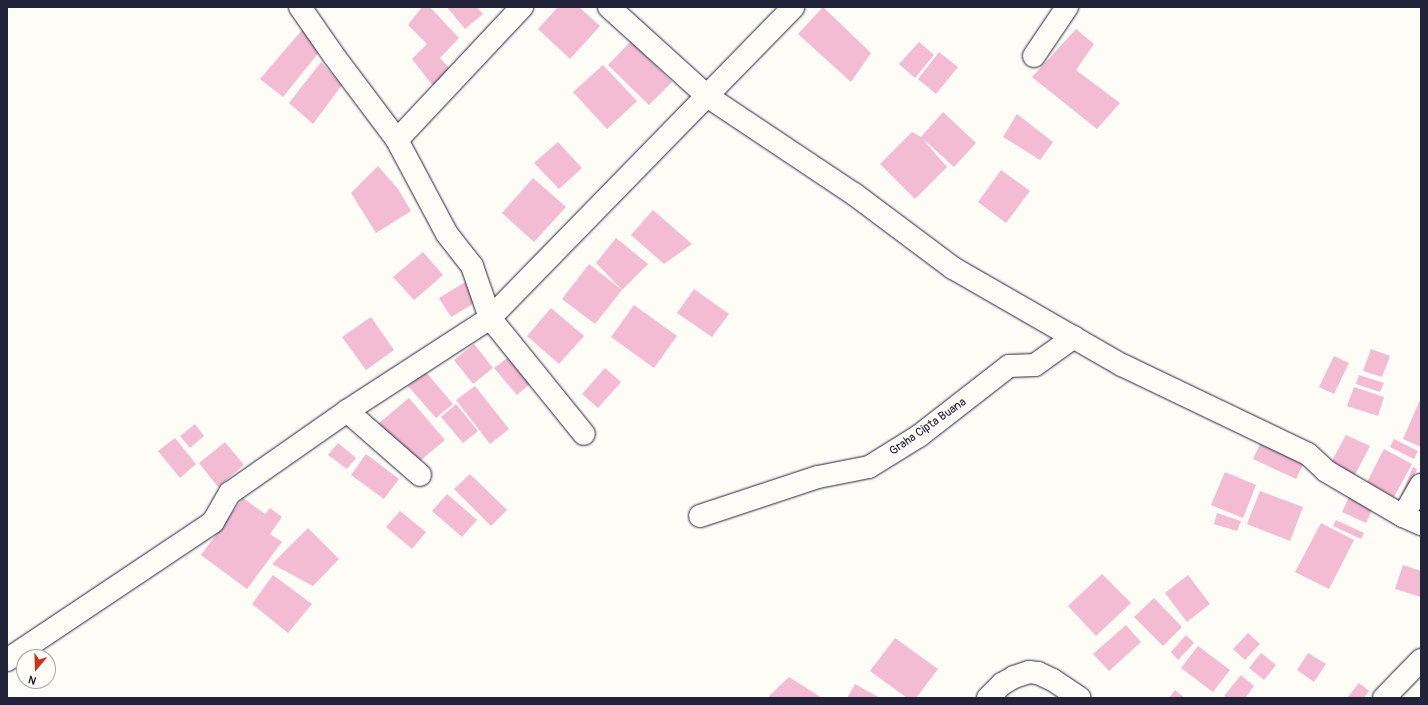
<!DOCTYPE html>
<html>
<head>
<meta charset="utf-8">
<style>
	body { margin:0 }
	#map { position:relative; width:1428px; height:705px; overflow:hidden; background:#fdfcf7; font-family:Pangolin,sans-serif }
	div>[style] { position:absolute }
	.building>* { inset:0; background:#f3bcd3 }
	.roads { filter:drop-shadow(0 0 1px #22223b) drop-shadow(0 0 1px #22223b) }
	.minor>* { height:22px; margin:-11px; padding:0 11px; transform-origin:11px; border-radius:11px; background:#fdfcf7 }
	.tertiary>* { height:22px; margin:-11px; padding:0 11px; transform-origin:11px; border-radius:11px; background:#fdfcf7 }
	span { translate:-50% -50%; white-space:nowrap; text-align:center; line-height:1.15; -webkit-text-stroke:3px #fdfcf7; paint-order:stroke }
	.street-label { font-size:12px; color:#22223b }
	.frame { position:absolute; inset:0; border:8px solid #22223b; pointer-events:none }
	.north { position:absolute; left:16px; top:649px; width:40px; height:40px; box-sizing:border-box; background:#fdfcf7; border:1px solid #a5a5ac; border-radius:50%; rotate:199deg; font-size:11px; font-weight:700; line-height:16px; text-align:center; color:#22223b }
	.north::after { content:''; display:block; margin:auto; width:14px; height:18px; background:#c8321e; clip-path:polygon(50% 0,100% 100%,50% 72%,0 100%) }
</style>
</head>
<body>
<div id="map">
	<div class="building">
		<div style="clip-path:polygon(422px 7px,430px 7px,459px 38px,440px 58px,455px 75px,437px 91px,412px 59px,427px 44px,408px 25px)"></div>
		<div style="clip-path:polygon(447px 7px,477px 7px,483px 14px,465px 29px)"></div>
		<div style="clip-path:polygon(558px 7px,579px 7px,600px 26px,570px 59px,538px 29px)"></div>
		<div style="clip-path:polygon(823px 7px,871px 53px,851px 82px,798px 34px)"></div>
		<div style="clip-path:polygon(1076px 29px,1094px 44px,1076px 70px,1120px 103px,1097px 129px,1032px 77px)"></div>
		<div style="clip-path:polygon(302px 30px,320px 51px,283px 97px,260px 79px)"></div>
		<div style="clip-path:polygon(631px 41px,672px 82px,649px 105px,608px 65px)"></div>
		<div style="clip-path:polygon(919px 42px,934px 55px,915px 78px,899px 64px)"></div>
		<div style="clip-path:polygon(939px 52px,958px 67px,936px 94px,918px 79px)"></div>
		<div style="clip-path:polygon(321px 62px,342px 85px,313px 124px,289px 103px)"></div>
		<div style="clip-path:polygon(603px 65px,637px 101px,607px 129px,573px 92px)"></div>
		<div style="clip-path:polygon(943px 112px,976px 143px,954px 167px,921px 137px)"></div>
		<div style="clip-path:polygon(1017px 114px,1053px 142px,1040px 160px,1003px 137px)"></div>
		<div style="clip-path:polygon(912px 132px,921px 137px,947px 167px,915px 199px,880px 164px)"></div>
		<div style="clip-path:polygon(558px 142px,582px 168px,559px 189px,534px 163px)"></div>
		<div style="clip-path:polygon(378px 166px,398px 189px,411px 211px,376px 233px,351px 193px)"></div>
		<div style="clip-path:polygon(1001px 170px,1030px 191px,1006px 223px,978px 202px)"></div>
		<div style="clip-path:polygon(533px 178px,566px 207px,534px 242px,502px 213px)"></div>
		<div style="clip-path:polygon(653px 210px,692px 244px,664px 264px,631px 235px)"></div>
		<div style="clip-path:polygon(616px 238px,648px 264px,622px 290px,596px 263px)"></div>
		<div style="clip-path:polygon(423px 252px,443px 275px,414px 300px,393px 277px)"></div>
		<div style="clip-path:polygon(589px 264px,622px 290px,595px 324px,562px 299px)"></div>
		<div style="clip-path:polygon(467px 281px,478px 301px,451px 317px,439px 298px)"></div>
		<div style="clip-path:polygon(694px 289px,729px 314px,712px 337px,677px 313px)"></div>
		<div style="clip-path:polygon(634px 305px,677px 336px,654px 368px,611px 337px)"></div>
		<div style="clip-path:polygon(551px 308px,584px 336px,559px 364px,527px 336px)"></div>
		<div style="clip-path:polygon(371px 317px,394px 350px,366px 370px,342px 337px)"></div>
		<div style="clip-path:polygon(474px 344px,493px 368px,473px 384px,454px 360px)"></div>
		<div style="clip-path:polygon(1371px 349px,1390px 356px,1382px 377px,1363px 371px)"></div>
		<div style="clip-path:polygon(514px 353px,536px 379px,517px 395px,494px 368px)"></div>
		<div style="clip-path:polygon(1334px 356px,1349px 363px,1334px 394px,1319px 387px)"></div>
		<div style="clip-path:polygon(605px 368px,621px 382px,598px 408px,582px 394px)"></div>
		<div style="clip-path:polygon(425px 371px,453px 404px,436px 418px,408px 386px)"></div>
		<div style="clip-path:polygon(1359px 375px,1384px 383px,1380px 392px,1356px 384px)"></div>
		<div style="clip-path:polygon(475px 386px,509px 429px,490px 444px,456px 400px)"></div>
		<div style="clip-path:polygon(1354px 387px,1384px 397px,1378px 416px,1347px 406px)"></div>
		<div style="clip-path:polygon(409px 398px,445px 440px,414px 466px,378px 424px)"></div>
		<div style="clip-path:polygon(1420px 400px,1421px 401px,1421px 447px,1403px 439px)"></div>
		<div style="clip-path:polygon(456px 404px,478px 431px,463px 443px,441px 417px)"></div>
		<div style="clip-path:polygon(195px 424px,204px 436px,190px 448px,180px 436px)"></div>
		<div style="clip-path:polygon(1346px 435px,1370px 446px,1351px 482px,1327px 470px)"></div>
		<div style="clip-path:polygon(1264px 436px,1307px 456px,1296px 479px,1253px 459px)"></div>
		<div style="clip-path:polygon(175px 438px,196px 464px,180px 478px,158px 451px)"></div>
		<div style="clip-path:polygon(1394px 439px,1418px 451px,1414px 459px,1390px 447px)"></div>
		<div style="clip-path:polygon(225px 442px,244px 465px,218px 487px,199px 463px)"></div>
		<div style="clip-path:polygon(338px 443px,356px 458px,347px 469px,328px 455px)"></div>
		<div style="clip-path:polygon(1384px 449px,1412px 464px,1394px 497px,1367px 482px)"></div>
		<div style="clip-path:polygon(366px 454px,399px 479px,384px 499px,351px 475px)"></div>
		<div style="clip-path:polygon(1413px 467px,1417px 469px,1403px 501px,1399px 500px)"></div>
		<div style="clip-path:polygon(1225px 472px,1256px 485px,1243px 518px,1211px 505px)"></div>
		<div style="clip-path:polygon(470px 474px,507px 510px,491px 526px,454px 489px)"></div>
		<div style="clip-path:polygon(1260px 491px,1303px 507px,1290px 541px,1247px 524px)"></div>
		<div style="clip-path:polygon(447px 494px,477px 520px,462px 537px,432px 511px)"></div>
		<div style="clip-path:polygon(1350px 495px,1374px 506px,1366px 523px,1342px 512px)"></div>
		<div style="clip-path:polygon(243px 498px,265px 514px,270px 508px,282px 517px,270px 534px,282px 542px,247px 589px,201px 555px)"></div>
		<div style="clip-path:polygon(400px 511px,426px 532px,412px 549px,386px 527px)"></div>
		<div style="clip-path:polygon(1217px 513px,1241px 521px,1237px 531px,1214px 524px)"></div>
		<div style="clip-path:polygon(1336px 520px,1364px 533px,1361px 539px,1333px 526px)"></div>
		<div style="clip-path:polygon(1321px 523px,1354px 540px,1329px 589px,1295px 572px)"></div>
		<div style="clip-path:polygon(308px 528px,339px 559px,313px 586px,272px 564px)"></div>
		<div style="clip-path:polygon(1403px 565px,1421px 571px,1421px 597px,1395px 589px)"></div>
		<div style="clip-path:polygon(1102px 574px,1131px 603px,1096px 636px,1068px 606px)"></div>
		<div style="clip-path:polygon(273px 575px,312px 604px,288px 633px,252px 604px)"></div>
		<div style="clip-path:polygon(1188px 575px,1210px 604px,1187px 622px,1165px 593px)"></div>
		<div style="clip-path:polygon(1154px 598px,1182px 627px,1163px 646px,1134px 617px)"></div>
		<div style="clip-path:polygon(1126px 625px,1141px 642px,1109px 671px,1093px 654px)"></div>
		<div style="clip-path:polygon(1248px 633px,1260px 644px,1245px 660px,1233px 649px)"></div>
		<div style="clip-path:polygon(1186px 635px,1194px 643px,1178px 660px,1171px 652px)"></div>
		<div style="clip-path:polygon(895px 638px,938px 669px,916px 698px,907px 698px,870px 671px)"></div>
		<div style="clip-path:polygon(1198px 646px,1230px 670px,1213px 692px,1181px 668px)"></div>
		<div style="clip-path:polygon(1261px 653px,1276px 665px,1264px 680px,1249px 668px)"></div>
		<div style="clip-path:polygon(1308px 653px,1326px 664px,1314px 682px,1297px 670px)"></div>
		<div style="clip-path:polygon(1241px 675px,1254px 686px,1245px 698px,1226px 698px,1224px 696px)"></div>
		<div style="clip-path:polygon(789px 677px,822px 698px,767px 698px)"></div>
		<div style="clip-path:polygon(1359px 683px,1369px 691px,1364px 698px,1347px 698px)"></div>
		<div style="clip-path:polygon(855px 684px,880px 698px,847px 698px)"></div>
		<div style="clip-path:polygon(1175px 690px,1185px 698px,1169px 698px)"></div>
	</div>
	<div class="roads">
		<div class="minor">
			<div style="left:300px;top:7px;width:60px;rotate:55.2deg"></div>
			<div style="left:334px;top:56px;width:105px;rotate:53.1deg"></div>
			<div style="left:397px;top:140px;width:106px;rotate:62deg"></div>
			<div style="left:447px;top:234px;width:41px;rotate:52deg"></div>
			<div style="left:472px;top:266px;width:55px;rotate:70.9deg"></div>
			<div style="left:490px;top:318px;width:149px;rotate:51deg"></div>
			<div style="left:609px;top:7px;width:132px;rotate:42.2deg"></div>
			<div style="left:707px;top:96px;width:177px;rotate:33.7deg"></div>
			<div style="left:854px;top:194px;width:124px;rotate:36.8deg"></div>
			<div style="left:953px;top:268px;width:195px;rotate:29.9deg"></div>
			<div style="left:1122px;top:365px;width:206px;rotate:25.6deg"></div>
			<div style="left:1308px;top:454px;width:25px;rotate:43deg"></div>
			<div style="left:1326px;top:471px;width:89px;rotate:30.3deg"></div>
			<div style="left:1403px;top:516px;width:20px;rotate:24deg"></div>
			<div style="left:1034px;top:56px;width:59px;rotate:-56deg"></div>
			<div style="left:397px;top:140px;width:183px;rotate:-46.8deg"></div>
			<div style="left:347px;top:411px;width:97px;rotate:41.2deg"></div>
			<div style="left:700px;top:516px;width:124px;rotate:-18.3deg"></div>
			<div style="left:818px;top:477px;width:52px;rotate:-11.1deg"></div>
			<div style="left:869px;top:467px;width:59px;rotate:-31.8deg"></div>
			<div style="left:919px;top:436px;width:114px;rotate:-37.9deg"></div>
			<div style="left:1009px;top:366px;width:26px;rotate:-2deg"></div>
			<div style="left:1035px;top:365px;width:48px;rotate:-35.7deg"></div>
			<div style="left:1403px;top:516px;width:36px;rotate:-60deg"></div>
			<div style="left:7px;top:660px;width:248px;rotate:-33.8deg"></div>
			<div style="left:213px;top:522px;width:34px;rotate:-60deg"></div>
			<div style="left:230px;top:493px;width:143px;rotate:-35deg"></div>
			<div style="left:347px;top:411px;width:171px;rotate:-33deg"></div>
			<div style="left:490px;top:318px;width:434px;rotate:-45.7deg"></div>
			<div style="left:988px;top:698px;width:20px;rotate:-45deg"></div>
			<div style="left:1002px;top:684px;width:14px;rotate:-30deg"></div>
			<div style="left:1014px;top:677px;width:16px;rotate:-18deg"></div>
			<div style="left:1029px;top:672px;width:9px;rotate:6deg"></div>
			<div style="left:1038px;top:673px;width:17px;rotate:25deg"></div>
			<div style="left:1053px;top:680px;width:32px;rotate:34deg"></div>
		</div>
		<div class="tertiary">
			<div style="left:1384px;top:698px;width:53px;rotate:-45.8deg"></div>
		</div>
	</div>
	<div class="street-label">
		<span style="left:928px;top:427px;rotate:-35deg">Graha Cipta Buana</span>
	</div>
	<div class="frame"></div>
	<div class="north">N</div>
</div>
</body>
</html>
